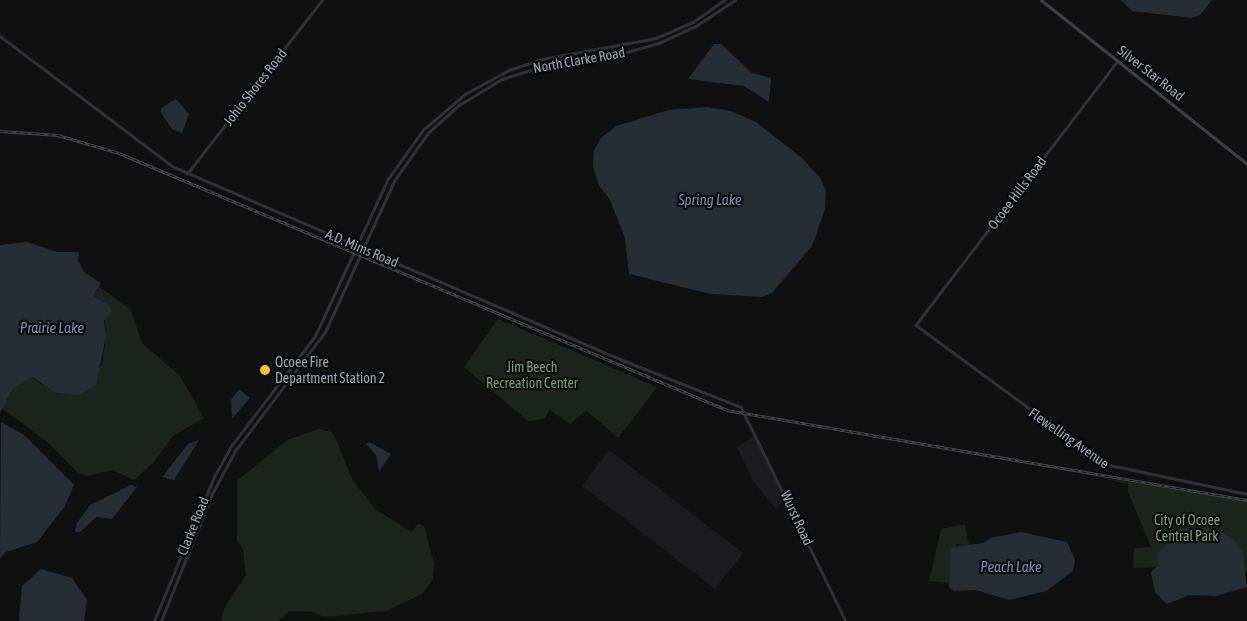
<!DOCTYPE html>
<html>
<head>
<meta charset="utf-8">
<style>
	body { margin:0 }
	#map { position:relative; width:1247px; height:621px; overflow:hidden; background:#101011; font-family:"Asap Condensed",sans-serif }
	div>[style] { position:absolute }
	.built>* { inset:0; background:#1c1c1e }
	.green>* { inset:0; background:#1c241d }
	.water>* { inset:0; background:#262d35 }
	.tertiary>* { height:2.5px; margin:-1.25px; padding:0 1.25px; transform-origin:1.25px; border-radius:1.25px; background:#313136 }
	.secondary>* { height:3px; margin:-1.5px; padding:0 1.5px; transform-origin:1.5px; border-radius:1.5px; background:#3f4046 }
	.rail>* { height:3px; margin-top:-1.5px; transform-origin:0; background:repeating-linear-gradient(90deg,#0b0b0c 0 4px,#48494f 0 8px); box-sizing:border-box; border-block:1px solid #48494f }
	.dots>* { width:14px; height:14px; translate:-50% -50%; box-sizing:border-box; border:2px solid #0b0b0c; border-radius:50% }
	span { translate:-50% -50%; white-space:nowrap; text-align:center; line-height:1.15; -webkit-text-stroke:4.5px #0b0b0c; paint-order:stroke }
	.street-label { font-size:14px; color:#a0a4b3 }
	.poi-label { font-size:14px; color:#a0a4b3 }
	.left { translate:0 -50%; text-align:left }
	.park-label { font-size:14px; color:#769f7d }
	.water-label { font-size:15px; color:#758fb0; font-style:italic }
</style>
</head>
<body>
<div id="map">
	<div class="built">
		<div style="clip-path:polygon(754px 436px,784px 499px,776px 509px,753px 481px,737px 447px)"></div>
		<div style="clip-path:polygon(609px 450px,743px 553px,715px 589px,582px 486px)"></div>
	</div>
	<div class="green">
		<div style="clip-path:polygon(100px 287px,131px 310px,142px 343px,180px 376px,204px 418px,173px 436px,153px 463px,134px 480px,112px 470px,88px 476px,77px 472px,51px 445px,2px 408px,13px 388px,23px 381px,33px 377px,42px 385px,102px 366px,106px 336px,104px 303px,93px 296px)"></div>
		<div style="clip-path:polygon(498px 319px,657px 387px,618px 438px,586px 410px,570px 424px,550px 410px,544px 419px,528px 421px,464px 367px)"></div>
		<div style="clip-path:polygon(319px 429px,331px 432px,336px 439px,352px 479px,376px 510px,412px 532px,418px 524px,424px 526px,434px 563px,433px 580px,422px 594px,386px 611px,324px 617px,312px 612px,289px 611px,278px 621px,221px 621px,224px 608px,246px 575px,243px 549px,237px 542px,237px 481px,287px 440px)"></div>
		<div style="clip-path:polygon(1098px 477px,1247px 501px,1247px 572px,1238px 565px,1133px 568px,1134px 548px,1151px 547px,1128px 492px,1128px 484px)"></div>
		<div style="clip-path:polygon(965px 524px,969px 545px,956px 544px,949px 583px,929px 581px,941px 529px)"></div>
	</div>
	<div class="water">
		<div style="clip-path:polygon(1121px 0,1212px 0,1200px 15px,1192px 18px,1132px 11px)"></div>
		<div style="clip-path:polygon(714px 44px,721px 44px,752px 73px,771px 78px,769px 102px,744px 86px,688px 79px)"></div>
		<div style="clip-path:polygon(176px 99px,189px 114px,182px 133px,172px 129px,161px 113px,161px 108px)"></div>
		<div style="clip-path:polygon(707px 107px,731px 111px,756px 122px,802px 158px,821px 179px,826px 191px,825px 209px,812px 246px,772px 293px,761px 297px,711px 294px,629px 274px,625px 238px,610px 200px,598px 184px,593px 165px,594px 151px,600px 139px,616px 126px,669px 110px)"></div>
		<div style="clip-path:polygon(27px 242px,57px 252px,79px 252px,78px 261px,85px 273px,101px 283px,93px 296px,110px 306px,111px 312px,104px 321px,106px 336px,96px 385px,79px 395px,68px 394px,54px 392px,33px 377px,13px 388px,0 413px,0 245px)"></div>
		<div style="clip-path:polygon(239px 389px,250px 398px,232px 419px,231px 400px)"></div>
		<div style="clip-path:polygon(1px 422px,24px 435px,74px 485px,65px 506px,37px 542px,6px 552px,0 558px)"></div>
		<div style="clip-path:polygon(199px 440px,174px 480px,162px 477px,188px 444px)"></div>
		<div style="clip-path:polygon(369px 442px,391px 454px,379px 472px,376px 455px,366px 444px)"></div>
		<div style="clip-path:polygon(131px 485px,137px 487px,112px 519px,96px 517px,80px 532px,75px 532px,77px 523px,90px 505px)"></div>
		<div style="clip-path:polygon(1199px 528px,1221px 532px,1234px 540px,1242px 551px,1247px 587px,1216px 596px,1190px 595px,1167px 604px,1155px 592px,1151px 572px,1158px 566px,1157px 554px,1182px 529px)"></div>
		<div style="clip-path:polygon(1021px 532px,1067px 542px,1075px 560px,1073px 571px,1046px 591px,1009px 600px,976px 590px,954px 591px,949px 587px,951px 547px,983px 543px,991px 538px)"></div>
		<div style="clip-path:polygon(41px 569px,72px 578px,87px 600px,84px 621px,19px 621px,22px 586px)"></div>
	</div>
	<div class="tertiary">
		<div style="left:0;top:36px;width:218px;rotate:37deg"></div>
		<div style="left:174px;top:167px;width:486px;rotate:23.3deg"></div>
		<div style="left:620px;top:359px;width:130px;rotate:21.6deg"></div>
		<div style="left:741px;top:407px;width:238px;rotate:63.9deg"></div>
		<div style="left:1118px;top:61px;width:332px;rotate:127.4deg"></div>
		<div style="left:916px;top:325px;width:235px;rotate:36.3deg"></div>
		<div style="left:1105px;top:464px;width:145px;rotate:11.9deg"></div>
		<div style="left:187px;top:174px;width:220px;rotate:-52.2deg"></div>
		<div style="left:154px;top:621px;width:156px;rotate:-67.4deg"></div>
		<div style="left:214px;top:477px;width:37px;rotate:-61deg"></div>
		<div style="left:232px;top:445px;width:137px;rotate:-52.7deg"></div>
		<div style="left:315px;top:336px;width:173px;rotate:-65.1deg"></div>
		<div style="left:388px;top:179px;width:60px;rotate:-54.5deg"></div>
		<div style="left:423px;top:130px;width:55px;rotate:-40.6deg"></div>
		<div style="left:465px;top:94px;width:50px;rotate:-28.6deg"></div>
		<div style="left:509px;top:70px;width:35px;rotate:-18deg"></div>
		<div style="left:542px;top:59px;width:116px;rotate:-10.4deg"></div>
		<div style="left:656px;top:38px;width:40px;rotate:-23.4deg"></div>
		<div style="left:693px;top:22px;width:39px;rotate:-35deg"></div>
		<div style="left:161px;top:621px;width:137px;rotate:-68.1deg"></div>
		<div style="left:212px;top:494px;width:49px;rotate:-61.9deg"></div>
		<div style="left:235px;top:451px;width:149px;rotate:-52.9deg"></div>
		<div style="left:325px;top:332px;width:166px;rotate:-65.4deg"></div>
		<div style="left:394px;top:181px;width:59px;rotate:-54.7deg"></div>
		<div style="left:428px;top:133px;width:42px;rotate:-42.1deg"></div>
		<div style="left:459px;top:105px;width:50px;rotate:-31.2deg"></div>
		<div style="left:502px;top:79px;width:63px;rotate:-17.6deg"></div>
		<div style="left:562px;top:60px;width:65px;rotate:-7deg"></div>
		<div style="left:627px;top:52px;width:33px;rotate:-16deg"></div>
		<div style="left:659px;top:43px;width:41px;rotate:-24.7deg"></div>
		<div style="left:696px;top:26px;width:47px;rotate:-33.7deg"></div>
	</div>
	<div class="secondary">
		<div style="left:1041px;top:0;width:263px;rotate:38.5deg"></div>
	</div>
	<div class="rail">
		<div style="left:0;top:131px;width:58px;rotate:3.9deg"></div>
		<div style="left:58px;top:135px;width:64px;rotate:16.4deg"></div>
		<div style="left:119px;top:153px;width:660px;rotate:22.91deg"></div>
		<div style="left:727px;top:410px;width:528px;rotate:9.82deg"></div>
	</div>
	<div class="dots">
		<div style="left:265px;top:370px;background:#f7c422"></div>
	</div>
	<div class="street-label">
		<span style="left:579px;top:60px;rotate:-10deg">North Clarke Road</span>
		<span style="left:1151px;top:73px;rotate:38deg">Silver Star Road</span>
		<span style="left:255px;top:87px;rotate:-52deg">Johio Shores Road</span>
		<span style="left:1017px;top:193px;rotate:-53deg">Ocoee Hills Road</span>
		<span style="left:362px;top:248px;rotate:23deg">A.D. Mims Road</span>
		<span style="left:1069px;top:438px;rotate:35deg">Flewelling Avenue</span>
		<span style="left:797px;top:518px;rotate:65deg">Wurst Road</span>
		<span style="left:193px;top:526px;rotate:-68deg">Clarke Road</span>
	</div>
	<div class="poi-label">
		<span class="left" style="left:275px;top:370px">Ocoee Fire<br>Department Station 2</span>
	</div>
	<div class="park-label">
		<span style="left:532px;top:375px">Jim Beech<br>Recreation Center</span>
		<span style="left:1187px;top:528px">City of Ocoee<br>Central Park</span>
	</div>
	<div class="water-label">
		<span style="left:710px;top:200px">Spring Lake</span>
		<span style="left:52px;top:328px">Prairie Lake</span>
		<span style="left:1011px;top:567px">Peach Lake</span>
	</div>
</div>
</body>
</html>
